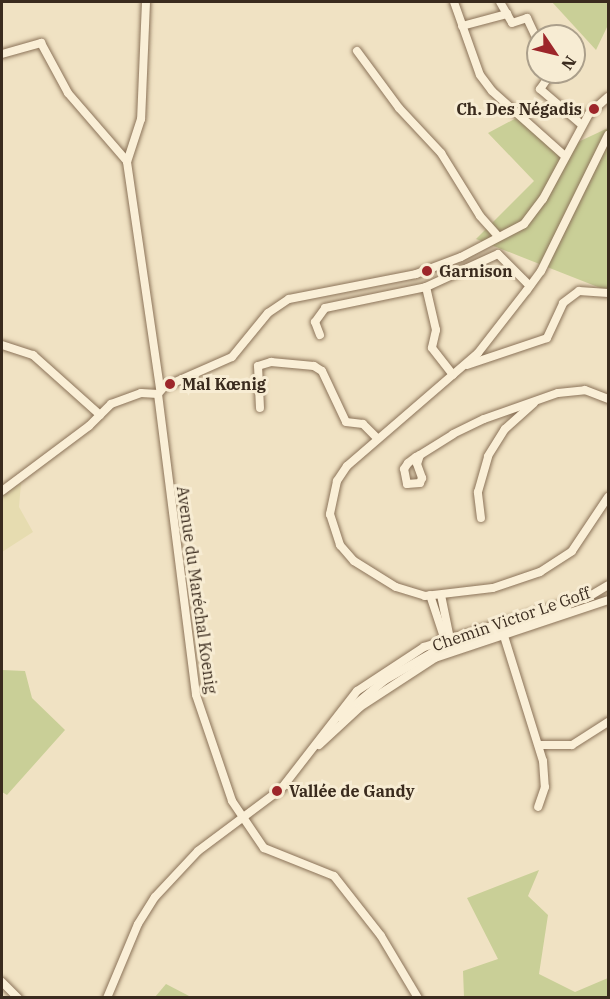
<!DOCTYPE html>
<html>
<head>
<meta charset="utf-8">
<style>
	body { margin:0 }
	#map { position:relative; width:610px; height:999px; overflow:hidden; background:#f0e2c3; font-family:"IBM Plex Serif",serif }
	div>[style] { position:absolute }
	.farmland>* { inset:0; background:#e6dcb0 }
	.green>* { inset:0; background:#c9cf97 }
	.roads { filter:drop-shadow(0 0 2px #8b7359) drop-shadow(0 0 2px #8b7359) }
	.minor>* { height:8px; margin:-4px; padding:0 4px; transform-origin:4px; border-radius:4px; background:#faefd7 }
	.dots>* { width:16px; height:16px; translate:-50% -50%; box-sizing:border-box; border:3px solid #f7ecd3; border-radius:50% }
	span { translate:-50% -50%; white-space:nowrap; text-align:center; line-height:1.15; -webkit-text-stroke:6px #f7ecd3; paint-order:stroke }
	.poi-label { font-size:16px; color:#3a2b1e; font-weight:700 }
	.right { translate:-100% -50%; text-align:right }
	.left { translate:0 -50%; text-align:left }
	.street-label { font-size:16px; color:#3a2b1e }
	.frame { position:absolute; inset:0; border:3px solid #3a2b1e; pointer-events:none }
	.north { position:absolute; left:526px; top:24px; width:60px; height:60px; box-sizing:border-box; background:#f7ecd3; border:2px solid #ab9f8b; border-radius:50%; rotate:125deg; font-size:16px; font-weight:700; line-height:24px; text-align:center; color:#3a2b1e }
	.north::after { content:''; display:block; margin:auto; width:21px; height:27px; background:#9d262a; clip-path:polygon(50% 0,100% 100%,50% 72%,0 100%) }
</style>
</head>
<body>
<div id="map">
	<div class="farmland">
		<div style="clip-path:polygon(21px 483px,19px 507px,33px 532px,2px 552px,2px 494px)"></div>
	</div>
	<div class="green">
		<div style="clip-path:polygon(552px 2px,608px 2px,608px 25px,596px 50px)"></div>
		<div style="clip-path:polygon(522px 115px,561px 150px,608px 128px,608px 291px,476px 239px,534px 181px,488px 133px)"></div>
		<div style="clip-path:polygon(2px 670px,25px 671px,32px 698px,65px 730px,7px 795px,2px 792px)"></div>
		<div style="clip-path:polygon(539px 870px,528px 896px,548px 915px,539px 974px,575px 992px,608px 978px,608px 997px,464px 997px,463px 971px,498px 959px,467px 898px)"></div>
		<div style="clip-path:polygon(166px 984px,191px 997px,155px 997px)"></div>
	</div>
	<div class="roads">
		<div class="minor">
			<div style="left:146px;top:2px;width:117px;rotate:92.4deg"></div>
			<div style="left:141px;top:119px;width:45px;rotate:108deg"></div>
			<div style="left:127px;top:162px;width:229px;rotate:81.7deg"></div>
			<div style="left:454px;top:2px;width:77px;rotate:70.4deg"></div>
			<div style="left:480px;top:75px;width:20px;rotate:53deg"></div>
			<div style="left:492px;top:91px;width:98px;rotate:41.7deg"></div>
			<div style="left:500px;top:2px;width:24px;rotate:60deg"></div>
			<div style="left:512px;top:23px;width:16px;rotate:-18deg"></div>
			<div style="left:527px;top:18px;width:26px;rotate:65deg"></div>
			<div style="left:462px;top:26px;width:47px;rotate:-14.9deg"></div>
			<div style="left:357px;top:51px;width:71px;rotate:53.6deg"></div>
			<div style="left:399px;top:108px;width:62px;rotate:47deg"></div>
			<div style="left:441px;top:153px;width:74px;rotate:58.2deg"></div>
			<div style="left:480px;top:216px;width:25px;rotate:48deg"></div>
			<div style="left:2px;top:54px;width:41px;rotate:-15.8deg"></div>
			<div style="left:41px;top:43px;width:57px;rotate:61.6deg"></div>
			<div style="left:68px;top:93px;width:90px;rotate:49.1deg"></div>
			<div style="left:552px;top:72px;width:21px;rotate:125deg"></div>
			<div style="left:540px;top:89px;width:55px;rotate:40.6deg"></div>
			<div style="left:608px;top:135px;width:152px;rotate:116.2deg"></div>
			<div style="left:541px;top:271px;width:24px;rotate:126deg"></div>
			<div style="left:527px;top:290px;width:80px;rotate:127.9deg"></div>
			<div style="left:478px;top:353px;width:173px;rotate:139.2deg"></div>
			<div style="left:347px;top:466px;width:18px;rotate:124deg"></div>
			<div style="left:337px;top:481px;width:34px;rotate:102deg"></div>
			<div style="left:330px;top:514px;width:33px;rotate:72deg"></div>
			<div style="left:340px;top:545px;width:21px;rotate:49deg"></div>
			<div style="left:354px;top:561px;width:49px;rotate:31.8deg"></div>
			<div style="left:396px;top:587px;width:30px;rotate:17deg"></div>
			<div style="left:425px;top:596px;width:68px;rotate:-6.7deg"></div>
			<div style="left:493px;top:588px;width:50px;rotate:-18.8deg"></div>
			<div style="left:540px;top:572px;width:38px;rotate:-33deg"></div>
			<div style="left:572px;top:551px;width:65px;rotate:-56.3deg"></div>
			<div style="left:426px;top:287px;width:79px;rotate:-24.6deg"></div>
			<div style="left:498px;top:254px;width:45px;rotate:45deg"></div>
			<div style="left:320px;top:335px;width:14px;rotate:-111deg"></div>
			<div style="left:315px;top:322px;width:17px;rotate:-54deg"></div>
			<div style="left:325px;top:308px;width:103px;rotate:-11.7deg"></div>
			<div style="left:426px;top:287px;width:44px;rotate:76.9deg"></div>
			<div style="left:436px;top:330px;width:18px;rotate:103deg"></div>
			<div style="left:432px;top:348px;width:34px;rotate:52deg"></div>
			<div style="left:2px;top:345px;width:33px;rotate:18deg"></div>
			<div style="left:33px;top:355px;width:90px;rotate:41.8deg"></div>
			<div style="left:467px;top:365px;width:84px;rotate:-18.6deg"></div>
			<div style="left:547px;top:338px;width:38px;rotate:-65deg"></div>
			<div style="left:563px;top:303px;width:20px;rotate:-37deg"></div>
			<div style="left:579px;top:291px;width:29px;rotate:4deg"></div>
			<div style="left:158px;top:394px;width:303px;rotate:82.8deg"></div>
			<div style="left:196px;top:695px;width:112px;rotate:71.2deg"></div>
			<div style="left:232px;top:801px;width:57px;rotate:55.8deg"></div>
			<div style="left:264px;top:848px;width:75px;rotate:21.8deg"></div>
			<div style="left:334px;top:876px;width:76px;rotate:51.9deg"></div>
			<div style="left:381px;top:936px;width:72px;rotate:59.2deg"></div>
			<div style="left:158px;top:394px;width:9px;rotate:-49deg"></div>
			<div style="left:164px;top:387px;width:74px;rotate:-23.8deg"></div>
			<div style="left:232px;top:357px;width:57px;rotate:-50.7deg"></div>
			<div style="left:268px;top:313px;width:25px;rotate:-34deg"></div>
			<div style="left:289px;top:299px;width:129px;rotate:-11.1deg"></div>
			<div style="left:416px;top:274px;width:48px;rotate:-20.7deg"></div>
			<div style="left:461px;top:257px;width:71px;rotate:-27.6deg"></div>
			<div style="left:524px;top:224px;width:31px;rotate:-53deg"></div>
			<div style="left:543px;top:199px;width:97px;rotate:-61.6deg"></div>
			<div style="left:589px;top:114px;width:25px;rotate:-42deg"></div>
			<div style="left:260px;top:408px;width:42px;rotate:-92.7deg"></div>
			<div style="left:258px;top:366px;width:14px;rotate:-17deg"></div>
			<div style="left:271px;top:362px;width:43px;rotate:5.3deg"></div>
			<div style="left:314px;top:366px;width:9px;rotate:32deg"></div>
			<div style="left:322px;top:371px;width:56px;rotate:64.8deg"></div>
			<div style="left:346px;top:422px;width:17px;rotate:7deg"></div>
			<div style="left:363px;top:424px;width:21px;rotate:45deg"></div>
			<div style="left:420px;top:455px;width:9px;rotate:108deg"></div>
			<div style="left:417px;top:464px;width:15px;rotate:70deg"></div>
			<div style="left:422px;top:478px;width:5px;rotate:112deg"></div>
			<div style="left:420px;top:483px;width:13px;rotate:176deg"></div>
			<div style="left:407px;top:484px;width:15px;rotate:-101deg"></div>
			<div style="left:404px;top:469px;width:7px;rotate:-56deg"></div>
			<div style="left:408px;top:463px;width:10px;rotate:-37deg"></div>
			<div style="left:416px;top:457px;width:4px;rotate:-27deg"></div>
			<div style="left:420px;top:455px;width:39px;rotate:-32deg"></div>
			<div style="left:453px;top:434px;width:34px;rotate:-26deg"></div>
			<div style="left:484px;top:419px;width:78px;rotate:-19.4deg"></div>
			<div style="left:558px;top:393px;width:27px;rotate:-6deg"></div>
			<div style="left:585px;top:390px;width:25px;rotate:21deg"></div>
			<div style="left:2px;top:491px;width:109px;rotate:-36.8deg"></div>
			<div style="left:89px;top:426px;width:31px;rotate:-45deg"></div>
			<div style="left:111px;top:404px;width:32px;rotate:-20deg"></div>
			<div style="left:141px;top:393px;width:17px;rotate:3deg"></div>
			<div style="left:481px;top:518px;width:26px;rotate:-97deg"></div>
			<div style="left:478px;top:492px;width:37px;rotate:-74deg"></div>
			<div style="left:488px;top:456px;width:32px;rotate:-58deg"></div>
			<div style="left:505px;top:429px;width:39px;rotate:-42deg"></div>
			<div style="left:430px;top:595px;width:51px;rotate:71.6deg"></div>
			<div style="left:441px;top:595px;width:45px;rotate:78.4deg"></div>
			<div style="left:585px;top:599px;width:27px;rotate:-31deg"></div>
			<div style="left:504px;top:636px;width:131px;rotate:72.7deg"></div>
			<div style="left:543px;top:761px;width:26px;rotate:86deg"></div>
			<div style="left:545px;top:787px;width:21px;rotate:109deg"></div>
			<div style="left:340px;top:717px;width:58px;rotate:-39.4deg"></div>
			<div style="left:385px;top:680px;width:54px;rotate:-29.9deg"></div>
			<div style="left:432px;top:653px;width:142px;rotate:-18.1deg"></div>
			<div style="left:319px;top:745px;width:56px;rotate:-42.8deg"></div>
			<div style="left:360px;top:707px;width:90px;rotate:-33.2deg"></div>
			<div style="left:435px;top:658px;width:182px;rotate:-18.5deg"></div>
			<div style="left:539px;top:745px;width:33px"></div>
			<div style="left:572px;top:745px;width:43px;rotate:-32.6deg"></div>
			<div style="left:2px;top:982px;width:23px;rotate:45deg"></div>
			<div style="left:107px;top:998px;width:80px;rotate:-67.3deg"></div>
			<div style="left:138px;top:924px;width:32px;rotate:-58deg"></div>
			<div style="left:155px;top:897px;width:63px;rotate:-46.9deg"></div>
			<div style="left:198px;top:851px;width:104px;rotate:-36.8deg"></div>
			<div style="left:281px;top:789px;width:124px;rotate:-52.2deg"></div>
			<div style="left:357px;top:691px;width:80px;rotate:-33.3deg"></div>
			<div style="left:424px;top:647px;width:171px;rotate:-17deg"></div>
		</div>
	</div>
	<div class="dots">
		<div style="left:594px;top:109px;background:#9d262a"></div>
		<div style="left:427px;top:271px;background:#9d262a"></div>
		<div style="left:170px;top:384px;background:#9d262a"></div>
		<div style="left:277px;top:791px;background:#9d262a"></div>
	</div>
	<div class="poi-label">
		<span class="right" style="left:582px;top:109px">Ch. Des Négadis</span>
		<span class="left" style="left:439px;top:271px">Garnison</span>
		<span class="left" style="left:182px;top:384px">Mal Kœnig</span>
		<span class="left" style="left:289px;top:791px">Vallée de Gandy</span>
	</div>
	<div class="street-label">
		<span style="left:197px;top:590px;rotate:82deg">Avenue du Maréchal Koenig</span>
		<span style="left:511px;top:619px;rotate:-19deg">Chemin Victor Le Goff</span>
	</div>
	<div class="frame"></div>
	<div class="north">N</div>
</div>
</body>
</html>
